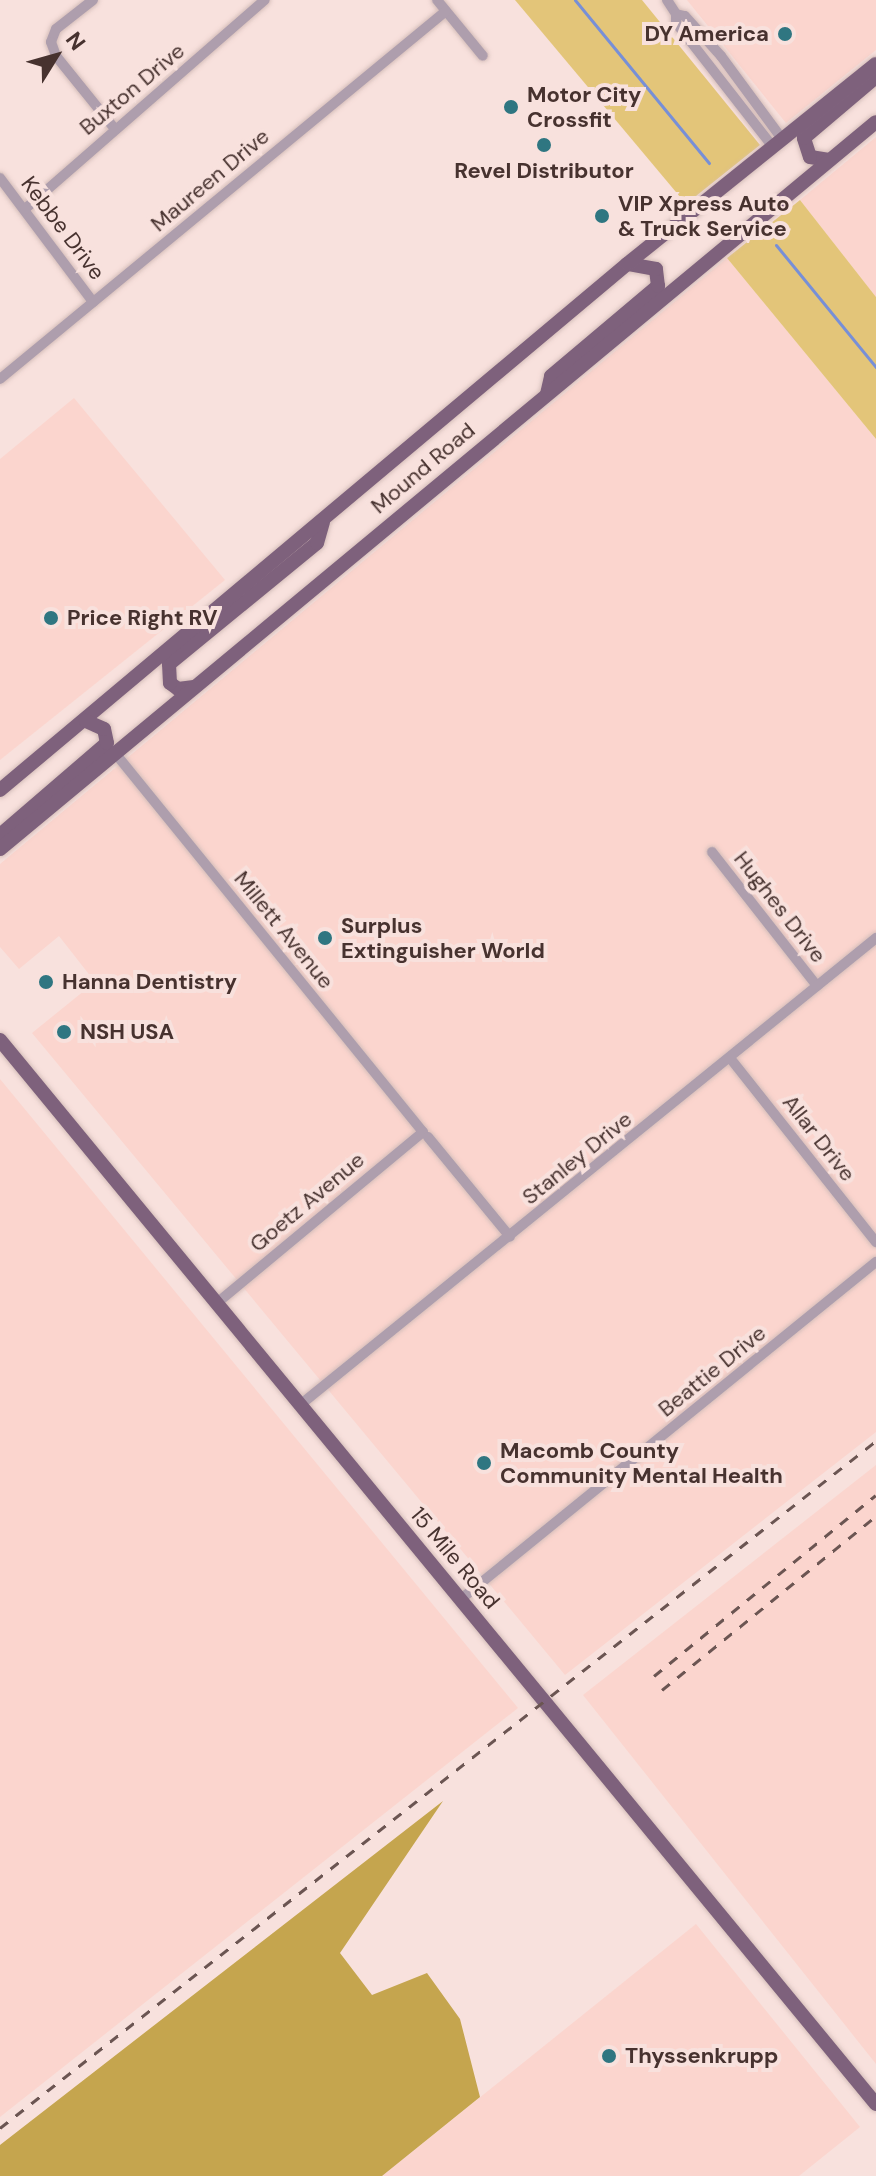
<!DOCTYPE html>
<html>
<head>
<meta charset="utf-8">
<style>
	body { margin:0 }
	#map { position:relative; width:876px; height:2176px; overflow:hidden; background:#f8e1dd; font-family:"DM Sans",sans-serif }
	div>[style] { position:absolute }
	.built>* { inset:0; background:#fbd5ce }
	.green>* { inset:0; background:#e3c579 }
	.forest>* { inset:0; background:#c5a54e }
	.stream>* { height:3px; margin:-1.5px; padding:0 1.5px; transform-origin:1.5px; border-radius:1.5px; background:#778fd7 }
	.roads { filter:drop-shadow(0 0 2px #d5beba) drop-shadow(0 0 2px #d5beba) }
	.minor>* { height:10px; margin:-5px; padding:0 5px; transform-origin:5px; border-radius:5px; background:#ae9ead }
	.major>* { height:14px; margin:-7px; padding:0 7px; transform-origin:7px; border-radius:7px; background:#7e617c }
	.rail>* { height:3px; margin-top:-1.5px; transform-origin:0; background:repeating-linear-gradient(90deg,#6b5552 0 10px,transparent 0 20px) }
	.dots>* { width:22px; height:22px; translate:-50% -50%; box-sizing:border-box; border:4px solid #f8e1dd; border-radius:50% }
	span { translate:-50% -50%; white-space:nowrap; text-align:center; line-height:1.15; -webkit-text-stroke:8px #f8e1dd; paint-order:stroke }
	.poi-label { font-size:22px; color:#47322f; font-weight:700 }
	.right { translate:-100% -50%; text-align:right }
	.left { translate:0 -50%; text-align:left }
	.street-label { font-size:22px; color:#47322f }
	.north { position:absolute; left:16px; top:16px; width:80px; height:80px; -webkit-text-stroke:6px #f8e1dd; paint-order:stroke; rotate:53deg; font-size:22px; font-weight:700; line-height:32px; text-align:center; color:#47322f }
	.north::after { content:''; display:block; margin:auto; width:28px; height:36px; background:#47322f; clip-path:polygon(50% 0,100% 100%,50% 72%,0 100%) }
</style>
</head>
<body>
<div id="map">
	<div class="built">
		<div style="clip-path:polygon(687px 0,876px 0,876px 50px,786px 123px)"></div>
		<div style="clip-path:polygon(876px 137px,876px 297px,800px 200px)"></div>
		<div style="clip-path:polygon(727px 258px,876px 439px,876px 1432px,565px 1675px,32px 1033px,95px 982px,59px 936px,19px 969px,0 947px,0 864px)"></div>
		<div style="clip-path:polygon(74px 398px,225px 580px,0 760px,0 459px)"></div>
		<div style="clip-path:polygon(0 1079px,518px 1708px,0 2117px)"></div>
		<div style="clip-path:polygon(876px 1465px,876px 2064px,583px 1695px)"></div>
		<div style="clip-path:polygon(696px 1924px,860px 2127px,799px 2176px,382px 2176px)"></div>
	</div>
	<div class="green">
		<div style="clip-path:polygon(515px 0,642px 0,760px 145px,686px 204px)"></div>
		<div style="clip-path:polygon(800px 200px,876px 297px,876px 439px,727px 258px)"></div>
	</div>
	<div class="forest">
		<div style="clip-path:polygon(443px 1801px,340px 1953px,372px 1995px,427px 1973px,460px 2019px,480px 2097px,382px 2176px,0 2176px,0 2145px)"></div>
	</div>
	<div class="stream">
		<div style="left:575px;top:0;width:211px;rotate:50.6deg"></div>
		<div style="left:776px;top:245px;width:158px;rotate:50.7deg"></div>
	</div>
	<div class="roads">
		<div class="minor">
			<div style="left:93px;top:0;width:47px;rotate:141.9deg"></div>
			<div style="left:56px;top:29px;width:14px;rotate:111deg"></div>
			<div style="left:51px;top:42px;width:15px;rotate:70deg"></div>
			<div style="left:56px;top:56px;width:94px;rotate:51.1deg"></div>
			<div style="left:437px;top:0;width:72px;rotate:50.6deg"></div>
			<div style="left:667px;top:0;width:17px;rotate:57deg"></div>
			<div style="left:773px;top:147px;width:157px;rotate:-128deg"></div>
			<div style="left:676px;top:23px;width:9px;rotate:-90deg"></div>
			<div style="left:676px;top:14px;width:9px;rotate:13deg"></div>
			<div style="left:685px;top:16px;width:54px;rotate:48deg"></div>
			<div style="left:721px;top:56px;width:104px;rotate:53.6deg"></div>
			<div style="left:0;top:178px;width:155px;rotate:53.1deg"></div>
			<div style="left:25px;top:209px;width:318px;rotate:-41.1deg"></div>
			<div style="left:0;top:379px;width:578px;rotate:-39.53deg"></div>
			<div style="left:115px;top:753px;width:488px;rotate:50.9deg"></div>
			<div style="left:423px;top:1132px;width:268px;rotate:140.3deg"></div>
			<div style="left:712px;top:852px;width:170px;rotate:51.9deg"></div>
			<div style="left:730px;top:1058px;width:235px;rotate:51.6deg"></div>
			<div style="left:428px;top:1137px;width:129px;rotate:50.6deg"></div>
			<div style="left:300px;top:1405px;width:742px;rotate:-39.03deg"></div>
			<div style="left:461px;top:1599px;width:535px;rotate:-39.08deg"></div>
		</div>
		<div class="major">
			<div style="left:829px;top:160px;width:19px;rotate:-171deg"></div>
			<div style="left:810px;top:157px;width:20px;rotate:-108deg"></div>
			<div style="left:804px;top:138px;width:94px;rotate:-40.3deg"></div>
			<div style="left:547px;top:394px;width:18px;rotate:-77deg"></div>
			<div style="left:551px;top:376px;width:140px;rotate:-40.1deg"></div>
			<div style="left:658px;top:286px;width:17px;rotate:-97deg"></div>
			<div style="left:656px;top:269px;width:29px;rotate:-170deg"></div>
			<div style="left:194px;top:687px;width:16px;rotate:173deg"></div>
			<div style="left:178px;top:689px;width:10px;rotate:-143deg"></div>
			<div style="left:170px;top:683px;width:19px;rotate:-93deg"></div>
			<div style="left:169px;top:664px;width:191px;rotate:-39.3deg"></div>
			<div style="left:317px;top:543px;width:22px;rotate:-74deg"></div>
			<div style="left:0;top:790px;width:818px;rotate:-39.99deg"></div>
			<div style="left:627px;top:264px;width:319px;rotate:-38.8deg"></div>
			<div style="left:0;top:835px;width:141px;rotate:-40.7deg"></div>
			<div style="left:107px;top:743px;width:14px;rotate:-102deg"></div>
			<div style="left:104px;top:729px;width:20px;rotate:-156deg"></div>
			<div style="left:0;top:849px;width:1138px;rotate:-39.69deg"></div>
			<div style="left:0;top:1040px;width:1378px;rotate:50.54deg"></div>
		</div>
	</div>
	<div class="rail">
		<div style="left:654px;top:1676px;width:286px;rotate:-39.2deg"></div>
		<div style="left:662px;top:1690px;width:276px;rotate:-39.1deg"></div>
		<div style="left:0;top:2128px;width:1113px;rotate:-38.11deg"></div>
	</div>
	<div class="dots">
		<div style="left:785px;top:34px;background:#2f7681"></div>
		<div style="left:511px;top:107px;background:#2f7681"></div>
		<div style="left:544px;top:145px;background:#2f7681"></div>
		<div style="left:602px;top:216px;background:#2f7681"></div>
		<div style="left:51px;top:618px;background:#2f7681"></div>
		<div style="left:325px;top:938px;background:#2f7681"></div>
		<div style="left:46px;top:982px;background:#2f7681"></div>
		<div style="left:64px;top:1032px;background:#2f7681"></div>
		<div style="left:484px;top:1463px;background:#2f7681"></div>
		<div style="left:609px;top:2056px;background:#2f7681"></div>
	</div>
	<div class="poi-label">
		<span class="right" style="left:769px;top:34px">DY America</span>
		<span class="left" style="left:527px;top:107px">Motor City<br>Crossfit</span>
		<span style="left:544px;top:171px">Revel Distributor</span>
		<span class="left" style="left:618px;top:216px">VIP Xpress Auto<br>&amp; Truck Service</span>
		<span class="left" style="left:67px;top:618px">Price Right RV</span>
		<span class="left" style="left:341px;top:938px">Surplus<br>Extinguisher World</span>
		<span class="left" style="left:62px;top:982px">Hanna Dentistry</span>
		<span class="left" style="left:80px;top:1032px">NSH USA</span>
		<span class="left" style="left:500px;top:1463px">Macomb County<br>Community Mental Health</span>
		<span class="left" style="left:625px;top:2056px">Thyssenkrupp</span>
	</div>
	<div class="street-label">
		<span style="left:132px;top:89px;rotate:-40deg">Buxton Drive</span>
		<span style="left:210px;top:180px;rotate:-40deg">Maureen Drive</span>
		<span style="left:63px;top:228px;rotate:53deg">Kebbe Drive</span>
		<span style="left:423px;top:468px;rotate:-40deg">Mound Road</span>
		<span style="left:780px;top:907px;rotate:52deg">Hughes Drive</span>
		<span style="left:284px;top:930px;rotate:51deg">Millett Avenue</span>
		<span style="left:819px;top:1138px;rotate:52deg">Allar Drive</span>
		<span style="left:577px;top:1158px;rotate:-39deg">Stanley Drive</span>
		<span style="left:307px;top:1202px;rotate:-40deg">Goetz Avenue</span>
		<span style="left:712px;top:1371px;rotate:-39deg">Beattie Drive</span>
		<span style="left:455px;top:1558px;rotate:50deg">15 Mile Road</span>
	</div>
	<div class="north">N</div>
</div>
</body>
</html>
